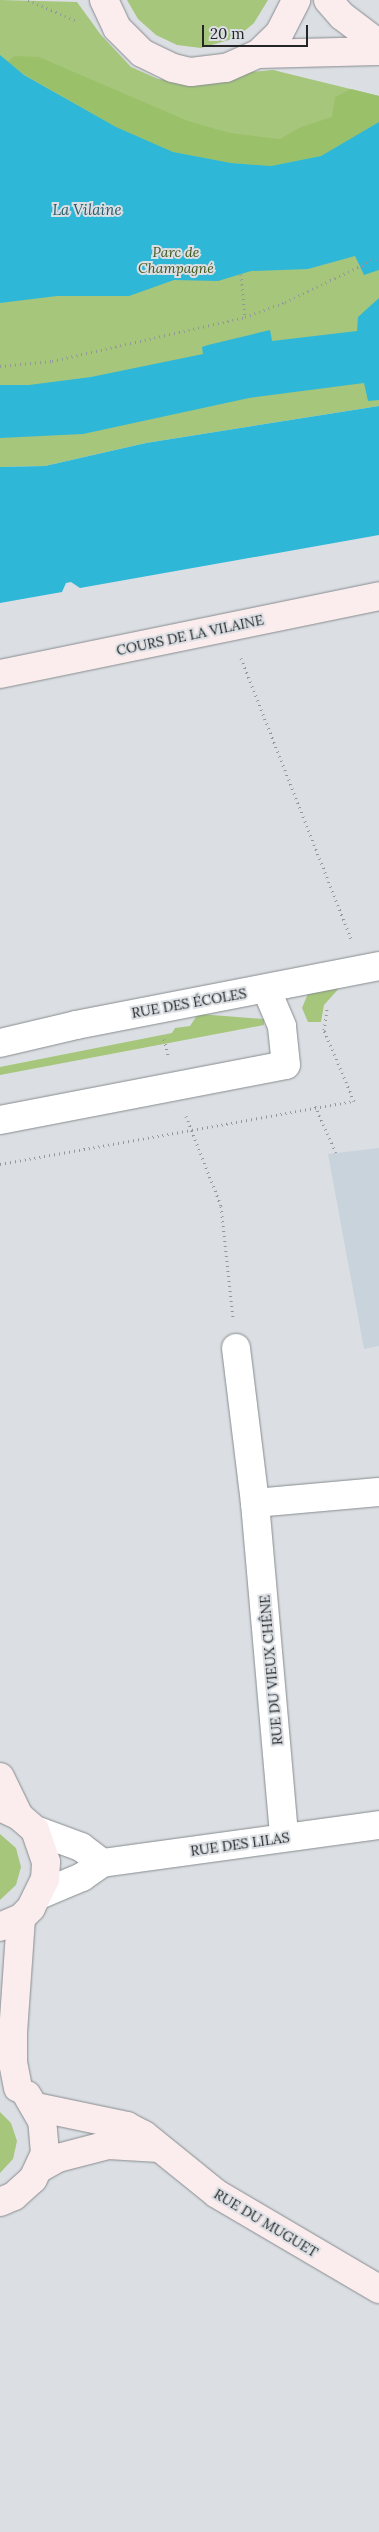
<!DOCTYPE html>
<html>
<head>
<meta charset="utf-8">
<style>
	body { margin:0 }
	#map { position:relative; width:379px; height:2532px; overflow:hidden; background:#dbdfe3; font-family:Lora,serif }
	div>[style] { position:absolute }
	.built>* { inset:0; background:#c9d3dc }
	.green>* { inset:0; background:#a6c67c }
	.forest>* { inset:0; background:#9bc06a }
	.water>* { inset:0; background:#2fb7d8 }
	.path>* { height:3px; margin-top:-1.5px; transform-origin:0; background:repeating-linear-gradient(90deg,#94979a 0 1px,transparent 0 5px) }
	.roads { filter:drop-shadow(0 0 1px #878c8f) drop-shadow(0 0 1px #878c8f) }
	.street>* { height:28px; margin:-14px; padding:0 14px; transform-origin:14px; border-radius:14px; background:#fff }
	.secondary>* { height:28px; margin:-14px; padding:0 14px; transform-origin:14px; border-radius:14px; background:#fbeced }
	span { translate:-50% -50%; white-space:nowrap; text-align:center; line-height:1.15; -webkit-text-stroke:4px #dbdfe3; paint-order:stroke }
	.park-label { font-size:14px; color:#41581c; font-style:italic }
	.street-label { font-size:14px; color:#232527 }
	.water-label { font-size:15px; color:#275b6a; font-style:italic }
	.scale { position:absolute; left:202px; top:25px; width:106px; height:22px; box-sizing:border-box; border:2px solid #232527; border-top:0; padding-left:6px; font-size:15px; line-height:18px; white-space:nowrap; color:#232527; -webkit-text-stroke:4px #dbdfe3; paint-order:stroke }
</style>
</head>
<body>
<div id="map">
	<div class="built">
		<div style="clip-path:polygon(379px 1148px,379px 1346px,364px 1349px,328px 1154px)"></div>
	</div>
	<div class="green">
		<div style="clip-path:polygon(0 0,77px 2px,101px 35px,131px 67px,158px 79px,212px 84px,251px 72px,273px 70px,379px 96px,379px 406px,146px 443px,45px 466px,0 467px)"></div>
		<div style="clip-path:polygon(127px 0,268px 0,254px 23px,236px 38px,201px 48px,177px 45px,156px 35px,138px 19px)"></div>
		<div style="clip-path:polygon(342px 985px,324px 1005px,321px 1022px,308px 1022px,302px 1008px,309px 991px)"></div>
		<div style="clip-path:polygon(198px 1014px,264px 1019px,264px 1025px,0 1075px,0 1067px,172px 1033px,175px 1028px,190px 1026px)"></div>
		<div style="clip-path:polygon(0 1834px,16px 1848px,21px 1867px,16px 1885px,0 1900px)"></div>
		<div style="clip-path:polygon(0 2112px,11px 2123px,17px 2141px,13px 2159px,0 2173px)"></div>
	</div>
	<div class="forest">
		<div style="clip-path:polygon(14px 56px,39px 57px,188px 121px,230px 133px,280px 139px,301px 127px,332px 117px,335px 97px,351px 89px,379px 96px,379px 122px,321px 156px,271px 166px,231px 163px,173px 152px,116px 127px,24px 74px,8px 62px)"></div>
	</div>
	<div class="water">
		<div style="clip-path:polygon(0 55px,24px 75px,116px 127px,173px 152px,231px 163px,271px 166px,321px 156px,379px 122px,379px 270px,364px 275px,355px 256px,308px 269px,251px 271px,218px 281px,174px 280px,129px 296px,57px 296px,0 303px)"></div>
		<div style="clip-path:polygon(379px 298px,379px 400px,368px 401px,364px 383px,249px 398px,83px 434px,0 438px,0 385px,29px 385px,91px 377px,203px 354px,202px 347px,208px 345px,270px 330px,272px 341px,357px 331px,358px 317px)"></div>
		<div style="clip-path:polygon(379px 406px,379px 535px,80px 588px,71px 582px,66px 583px,62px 592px,0 603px,0 467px,45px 466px,146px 443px)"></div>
	</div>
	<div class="path">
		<div style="left:28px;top:0;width:53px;rotate:23.2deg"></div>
		<div style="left:241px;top:274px;width:43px;rotate:84.7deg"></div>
		<div style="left:0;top:366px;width:52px;rotate:-5.5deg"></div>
		<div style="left:52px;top:361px;width:198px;rotate:-12.8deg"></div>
		<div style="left:245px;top:317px;width:43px;rotate:-20.6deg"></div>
		<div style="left:285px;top:302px;width:104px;rotate:-25.6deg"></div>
		<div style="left:241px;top:658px;width:301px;rotate:68.6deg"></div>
		<div style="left:164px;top:1039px;width:16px;rotate:76deg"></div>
		<div style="left:315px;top:1106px;width:51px;rotate:65.9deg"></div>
		<div style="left:186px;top:1116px;width:97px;rotate:68.7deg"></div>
		<div style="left:221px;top:1206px;width:113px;rotate:83.9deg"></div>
		<div style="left:0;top:1164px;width:360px;rotate:-10.1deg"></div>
		<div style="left:354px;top:1101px;width:77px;rotate:-112.9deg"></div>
		<div style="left:324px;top:1030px;width:22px;rotate:-82deg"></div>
	</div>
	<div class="roads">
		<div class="street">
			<div style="left:0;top:1043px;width:78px;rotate:-13.3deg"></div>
			<div style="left:76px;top:1025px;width:309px;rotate:-11deg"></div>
			<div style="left:0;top:1120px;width:291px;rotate:-10.9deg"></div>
			<div style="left:286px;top:1065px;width:39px;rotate:-96deg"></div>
			<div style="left:282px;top:1026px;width:39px;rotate:-113deg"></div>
			<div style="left:236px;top:1348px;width:156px;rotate:83deg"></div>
			<div style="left:255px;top:1503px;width:335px;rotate:85deg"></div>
			<div style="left:255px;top:1503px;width:124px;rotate:-5.1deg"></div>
			<div style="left:35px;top:1830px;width:49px;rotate:20.3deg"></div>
			<div style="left:81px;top:1847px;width:26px;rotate:37deg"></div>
			<div style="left:39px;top:1895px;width:47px;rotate:-22.7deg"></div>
			<div style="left:82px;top:1877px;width:24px;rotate:-35deg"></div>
			<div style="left:102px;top:1863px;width:280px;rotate:-7.8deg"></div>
		</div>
		<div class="secondary">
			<div style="left:104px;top:0;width:31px;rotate:65deg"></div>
			<div style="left:117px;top:28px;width:35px;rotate:45deg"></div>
			<div style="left:142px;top:53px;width:34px;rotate:26deg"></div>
			<div style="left:173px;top:68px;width:18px;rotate:13deg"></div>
			<div style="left:191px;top:72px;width:35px;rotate:-7deg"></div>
			<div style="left:226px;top:68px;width:35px;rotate:-24deg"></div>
			<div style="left:258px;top:54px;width:29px;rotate:-44deg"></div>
			<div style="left:279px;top:34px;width:38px;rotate:-63deg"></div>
			<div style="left:328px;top:0;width:21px;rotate:49deg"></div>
			<div style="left:342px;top:16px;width:46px;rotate:37.1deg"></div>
			<div style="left:258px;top:54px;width:121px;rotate:-1.4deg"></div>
			<div style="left:0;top:674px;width:387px;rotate:-11.6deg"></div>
			<div style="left:0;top:1777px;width:43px;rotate:64deg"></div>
			<div style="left:0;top:1807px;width:21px;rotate:25deg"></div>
			<div style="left:19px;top:1816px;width:21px;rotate:41deg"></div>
			<div style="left:35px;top:1830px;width:34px;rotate:71deg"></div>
			<div style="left:46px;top:1862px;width:17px;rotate:93deg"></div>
			<div style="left:45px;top:1879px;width:32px;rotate:116deg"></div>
			<div style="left:31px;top:1908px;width:14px;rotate:135deg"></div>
			<div style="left:21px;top:1918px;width:23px;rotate:157deg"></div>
			<div style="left:18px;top:2088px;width:25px;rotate:-101deg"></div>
			<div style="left:13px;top:2063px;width:30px;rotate:-90deg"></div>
			<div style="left:13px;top:2033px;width:115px;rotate:-86deg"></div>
			<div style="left:36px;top:2107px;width:93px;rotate:11.8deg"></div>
			<div style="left:127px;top:2126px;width:19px;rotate:28deg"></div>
			<div style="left:144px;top:2135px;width:94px;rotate:38.9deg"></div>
			<div style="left:217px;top:2194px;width:188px;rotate:30.4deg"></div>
			<div style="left:40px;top:2168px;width:21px;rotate:-29deg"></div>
			<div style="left:58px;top:2158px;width:52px;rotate:-14.6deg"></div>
			<div style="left:108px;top:2145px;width:51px;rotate:3.4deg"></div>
			<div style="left:0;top:2202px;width:15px;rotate:-23deg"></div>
			<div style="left:14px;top:2196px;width:25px;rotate:-42deg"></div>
			<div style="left:33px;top:2179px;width:29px;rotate:-65deg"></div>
			<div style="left:45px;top:2153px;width:32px;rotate:-95deg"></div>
			<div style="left:42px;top:2121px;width:30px;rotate:-120deg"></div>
		</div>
	</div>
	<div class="park-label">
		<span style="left:176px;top:260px">Parc de<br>Champagné</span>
	</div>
	<div class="street-label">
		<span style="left:190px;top:635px;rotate:-12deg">COURS DE LA VILAINE</span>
		<span style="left:189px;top:1003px;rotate:-10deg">RUE DES ÉCOLES</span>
		<span style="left:271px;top:1670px;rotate:-95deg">RUE DU VIEUX CHÊNE</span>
		<span style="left:240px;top:1844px;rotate:-8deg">RUE DES LILAS</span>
		<span style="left:266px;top:2223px;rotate:31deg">RUE DU MUGUET</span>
	</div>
	<div class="water-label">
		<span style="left:87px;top:210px">La Vilaine</span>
	</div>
	<div class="scale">20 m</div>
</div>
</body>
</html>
